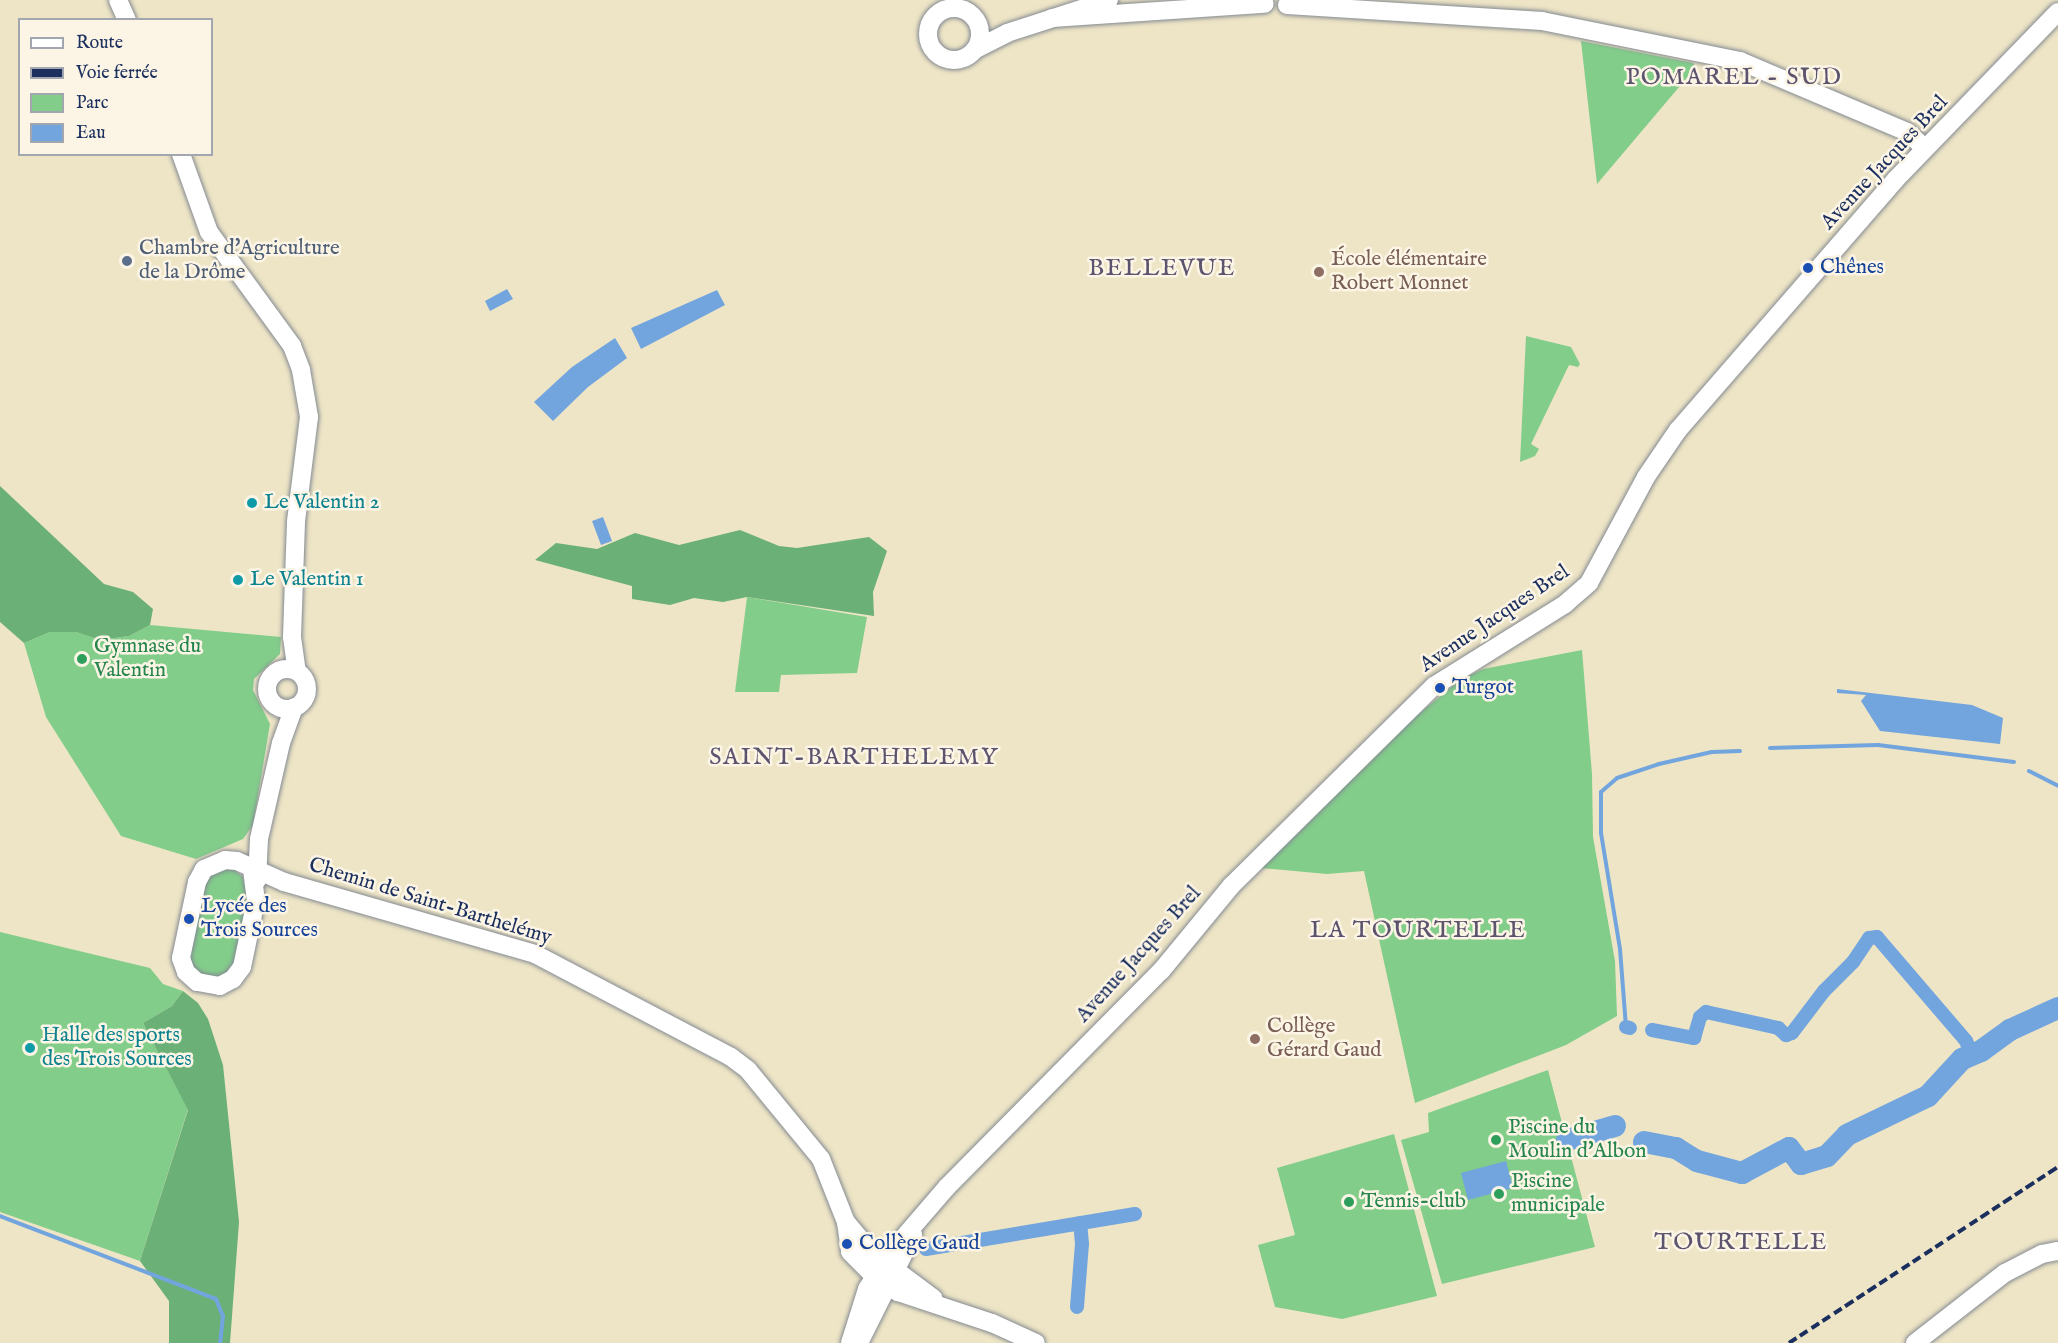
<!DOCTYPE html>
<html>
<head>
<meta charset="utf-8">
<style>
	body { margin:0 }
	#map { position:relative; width:2058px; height:1343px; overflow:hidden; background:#eee5c6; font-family:"IM FELL English",serif }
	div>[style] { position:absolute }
	.green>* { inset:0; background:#83cd8b }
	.forest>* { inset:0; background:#6ab077 }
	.water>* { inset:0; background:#72a5de }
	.stream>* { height:4px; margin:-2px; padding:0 2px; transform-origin:2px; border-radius:2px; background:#72a5de }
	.canal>* { height:14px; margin:-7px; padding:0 7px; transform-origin:7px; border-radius:7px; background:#72a5de }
	.river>* { height:22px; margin:-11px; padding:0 11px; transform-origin:11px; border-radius:11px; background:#72a5de }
	.roads { filter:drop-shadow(0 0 2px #848a92) drop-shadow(0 0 2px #848a92) }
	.secondary>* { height:18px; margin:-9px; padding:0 9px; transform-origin:9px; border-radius:9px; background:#fff }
	.secondary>.ring { margin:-9px; padding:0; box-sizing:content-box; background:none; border:18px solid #fff; border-radius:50% }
	.rail>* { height:4px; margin-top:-2px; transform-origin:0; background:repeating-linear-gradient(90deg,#1b2f5e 0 9px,transparent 0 13.5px) }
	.dots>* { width:16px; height:16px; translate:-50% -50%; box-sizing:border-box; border:3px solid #fcf5e5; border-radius:50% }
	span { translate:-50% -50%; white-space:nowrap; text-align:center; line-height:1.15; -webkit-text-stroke:5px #fcf5e5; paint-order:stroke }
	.street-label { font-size:21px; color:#1b2f5e }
	.service-label { font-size:21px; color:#4e5e75 }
	.left { translate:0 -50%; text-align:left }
	.education-label { font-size:21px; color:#785e54 }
	.transit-label { font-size:21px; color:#164399 }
	.culture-label { font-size:21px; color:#0d838f }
	.leisure-label { font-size:21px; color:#27864d }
	.quarter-label { font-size:24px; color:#5c546e; letter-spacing:1.5px }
	.legend { position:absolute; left:18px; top:18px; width:195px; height:138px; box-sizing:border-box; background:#fcf5e5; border:2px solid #a2a6af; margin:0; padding:8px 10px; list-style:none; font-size:18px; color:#1b2f5e }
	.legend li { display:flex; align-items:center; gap:12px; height:30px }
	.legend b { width:30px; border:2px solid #a2a6af }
</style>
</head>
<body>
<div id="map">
	<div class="green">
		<div style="clip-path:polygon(1581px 41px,1693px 63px,1696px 67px,1597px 184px)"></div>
		<div style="clip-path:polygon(1526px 336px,1571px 347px,1580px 364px,1578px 367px,1569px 365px,1531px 444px,1539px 449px,1535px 456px,1520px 462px)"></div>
		<div style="clip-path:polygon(747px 597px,867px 617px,857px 673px,781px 675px,779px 692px,735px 692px)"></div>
		<div style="clip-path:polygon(150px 625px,281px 637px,280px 654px,254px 679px,253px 690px,270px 724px,253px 825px,243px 839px,196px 859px,121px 836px,46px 717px,24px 643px,50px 632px,76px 632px,100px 640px,129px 636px)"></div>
		<div style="clip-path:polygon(1582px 650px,1592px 774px,1593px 837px,1615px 961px,1617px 1016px,1566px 1045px,1415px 1103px,1364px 871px,1327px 874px,1261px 868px,1415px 717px,1460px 680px,1483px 669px)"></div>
		<div style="clip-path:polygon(233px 869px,243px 877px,247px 897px,235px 963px,222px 979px,196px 976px,188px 952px,200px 885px,213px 870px)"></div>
		<div style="clip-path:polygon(0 932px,150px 968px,163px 984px,183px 991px,172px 1006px,143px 1023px,188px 1109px,140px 1261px,0 1212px)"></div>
		<div style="clip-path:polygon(1548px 1070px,1595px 1247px,1442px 1284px,1401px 1140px,1429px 1132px,1428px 1113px)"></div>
		<div style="clip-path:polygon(1394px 1134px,1437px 1296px,1342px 1319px,1275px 1307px,1258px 1245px,1295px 1235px,1277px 1168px)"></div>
	</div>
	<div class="forest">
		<div style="clip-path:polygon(0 486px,104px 584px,133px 592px,153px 609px,150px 625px,129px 636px,100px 640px,76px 632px,50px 632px,24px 643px,0 622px)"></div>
		<div style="clip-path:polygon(740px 530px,779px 546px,797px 548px,869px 537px,887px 551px,873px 592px,874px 616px,747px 597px,723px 602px,694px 598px,670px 605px,632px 599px,632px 586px,535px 560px,556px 543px,597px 549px,635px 533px,679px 545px)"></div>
		<div style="clip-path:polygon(183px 991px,198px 1003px,208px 1019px,223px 1065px,239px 1222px,230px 1343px,169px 1343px,169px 1301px,140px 1261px,188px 1110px,143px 1023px,172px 1006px)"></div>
	</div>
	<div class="water">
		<div style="clip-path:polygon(507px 289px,513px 299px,490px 311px,485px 301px)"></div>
		<div style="clip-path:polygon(717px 290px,725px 305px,641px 349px,631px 328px)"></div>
		<div style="clip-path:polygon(615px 338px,627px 358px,588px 387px,553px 421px,534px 402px,572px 367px)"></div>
		<div style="clip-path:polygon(603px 517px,612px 541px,601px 545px,592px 521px)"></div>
		<div style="clip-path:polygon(1837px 689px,1972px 705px,2003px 718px,2000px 744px,1880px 731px,1861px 701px,1866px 695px,1837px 693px)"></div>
		<div style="clip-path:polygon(1506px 1161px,1513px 1188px,1468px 1200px,1461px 1173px)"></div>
	</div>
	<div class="stream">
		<div style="left:1770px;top:748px;width:108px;rotate:-1.6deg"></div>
		<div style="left:1878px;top:745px;width:137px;rotate:7.1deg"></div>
		<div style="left:2029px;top:771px;width:33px;rotate:27deg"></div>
		<div style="left:1626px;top:1027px;width:78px;rotate:-94.4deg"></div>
		<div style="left:1620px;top:949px;width:118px;rotate:-99.3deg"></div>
		<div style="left:1601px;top:833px;width:41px;rotate:-90deg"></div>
		<div style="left:1601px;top:792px;width:21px;rotate:-41deg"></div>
		<div style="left:1617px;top:778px;width:44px;rotate:-18.4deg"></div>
		<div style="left:1659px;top:764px;width:54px;rotate:-12.8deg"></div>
		<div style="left:1712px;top:752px;width:28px;rotate:-2deg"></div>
		<div style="left:0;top:1216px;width:231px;rotate:21deg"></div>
		<div style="left:216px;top:1299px;width:18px;rotate:68deg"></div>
		<div style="left:223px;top:1316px;width:27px;rotate:96deg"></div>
	</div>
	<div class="canal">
		<div style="left:1626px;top:1027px;width:4px;rotate:14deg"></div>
		<div style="left:1652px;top:1030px;width:43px;rotate:10.8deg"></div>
		<div style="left:1694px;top:1038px;width:22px;rotate:-74deg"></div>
		<div style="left:1700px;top:1017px;width:8px;rotate:-40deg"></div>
		<div style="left:1706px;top:1012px;width:74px;rotate:12.5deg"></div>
		<div style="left:1778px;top:1028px;width:11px;rotate:41deg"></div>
		<div style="left:1786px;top:1035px;width:6px;rotate:-18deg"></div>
		<div style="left:1792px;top:1033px;width:53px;rotate:-52.7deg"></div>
		<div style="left:1824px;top:991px;width:41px;rotate:-45deg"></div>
		<div style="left:1853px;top:962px;width:29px;rotate:-56deg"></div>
		<div style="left:1869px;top:938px;width:8px;rotate:-7deg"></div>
		<div style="left:1877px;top:937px;width:137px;rotate:49.4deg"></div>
		<div style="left:1966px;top:1041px;width:15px;rotate:67deg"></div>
		<div style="left:926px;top:1249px;width:212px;rotate:-9.5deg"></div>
		<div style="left:1077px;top:1307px;width:63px;rotate:-85.5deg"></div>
		<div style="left:1082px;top:1244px;width:21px;rotate:-95deg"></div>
	</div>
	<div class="river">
		<div style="left:1567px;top:1140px;width:50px;rotate:-16.3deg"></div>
		<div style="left:1644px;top:1142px;width:33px;rotate:11deg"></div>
		<div style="left:1676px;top:1148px;width:25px;rotate:32deg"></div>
		<div style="left:1697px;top:1161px;width:47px;rotate:14.9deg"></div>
		<div style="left:1742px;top:1173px;width:53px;rotate:-28deg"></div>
		<div style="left:1789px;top:1148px;width:20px;rotate:53deg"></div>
		<div style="left:1801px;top:1164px;width:27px;rotate:-17deg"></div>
		<div style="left:1827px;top:1156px;width:29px;rotate:-46deg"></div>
		<div style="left:1847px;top:1135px;width:90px;rotate:-25.7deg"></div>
		<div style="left:1928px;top:1096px;width:50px;rotate:-47.4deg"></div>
		<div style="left:1962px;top:1059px;width:21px;rotate:-23deg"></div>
		<div style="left:1981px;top:1051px;width:36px;rotate:-36deg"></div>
		<div style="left:2010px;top:1030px;width:53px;rotate:-24.6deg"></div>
	</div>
	<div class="roads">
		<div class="secondary">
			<div style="left:118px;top:0;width:22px;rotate:66deg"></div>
			<div style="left:1287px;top:5px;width:256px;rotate:3.6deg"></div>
			<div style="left:1542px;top:21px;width:202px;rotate:11.4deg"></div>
			<div style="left:1740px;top:61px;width:181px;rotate:23deg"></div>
			<div style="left:1907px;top:132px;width:24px;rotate:42deg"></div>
			<div class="ring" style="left:928px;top:8px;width:34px;height:34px"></div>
			<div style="left:1052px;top:18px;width:213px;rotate:-3.8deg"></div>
			<div style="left:976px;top:49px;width:35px;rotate:-27deg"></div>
			<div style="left:1007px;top:33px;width:107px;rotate:-17.9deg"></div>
			<div style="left:181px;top:154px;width:83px;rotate:70.3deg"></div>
			<div style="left:209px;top:232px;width:141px;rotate:53.9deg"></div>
			<div style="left:292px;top:346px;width:26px;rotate:69deg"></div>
			<div style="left:301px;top:370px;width:48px;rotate:80.3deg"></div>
			<div style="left:309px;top:417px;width:106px;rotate:97.1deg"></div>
			<div style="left:296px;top:522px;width:115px;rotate:92deg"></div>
			<div style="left:292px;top:637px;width:34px;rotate:82deg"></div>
			<div class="ring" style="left:267px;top:669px;width:22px;height:22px"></div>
			<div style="left:252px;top:869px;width:31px;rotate:83deg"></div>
			<div style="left:256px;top:900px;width:68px;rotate:101.8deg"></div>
			<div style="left:242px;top:967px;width:15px;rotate:127deg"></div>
			<div style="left:233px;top:979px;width:15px;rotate:152deg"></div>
			<div style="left:220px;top:986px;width:23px;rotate:-170deg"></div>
			<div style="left:197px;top:982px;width:15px;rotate:-138deg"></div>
			<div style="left:186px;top:972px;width:15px;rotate:-110deg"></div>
			<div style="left:181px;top:958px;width:78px;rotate:-78.1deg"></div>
			<div style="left:197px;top:882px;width:15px;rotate:-62deg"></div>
			<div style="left:204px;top:869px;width:23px;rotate:-23deg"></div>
			<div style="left:225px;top:860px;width:12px;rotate:5deg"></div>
			<div style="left:237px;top:861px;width:51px;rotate:24.1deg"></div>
			<div style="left:284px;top:882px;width:261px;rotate:16deg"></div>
			<div style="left:535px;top:954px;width:221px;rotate:27.7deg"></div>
			<div style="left:731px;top:1057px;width:21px;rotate:37deg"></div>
			<div style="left:748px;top:1070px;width:115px;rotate:50.6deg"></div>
			<div style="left:821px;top:1159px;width:68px;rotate:68.4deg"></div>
			<div style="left:846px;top:1222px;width:30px;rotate:82deg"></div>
			<div style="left:850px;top:1252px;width:34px;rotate:45deg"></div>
			<div style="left:874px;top:1276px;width:29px;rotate:34deg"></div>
			<div style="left:898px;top:1292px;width:99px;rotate:18.3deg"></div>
			<div style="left:992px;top:1323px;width:48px;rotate:24.4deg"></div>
			<div style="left:257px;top:880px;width:41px;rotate:-87.2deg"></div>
			<div style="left:259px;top:839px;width:98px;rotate:-77.1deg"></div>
			<div style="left:281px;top:743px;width:38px;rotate:-70deg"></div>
			<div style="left:846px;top:1222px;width:38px;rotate:50deg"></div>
			<div style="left:870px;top:1251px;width:79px;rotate:36.7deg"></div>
			<div style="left:850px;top:1343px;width:57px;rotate:-72.5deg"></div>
			<div style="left:867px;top:1289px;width:44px;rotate:-57deg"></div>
			<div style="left:891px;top:1252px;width:86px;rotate:-49.3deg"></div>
			<div style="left:947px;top:1187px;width:304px;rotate:-45.3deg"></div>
			<div style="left:1161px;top:971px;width:110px;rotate:-50.5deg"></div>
			<div style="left:1231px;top:886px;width:285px;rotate:-44.6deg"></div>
			<div style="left:1434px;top:686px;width:155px;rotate:-32deg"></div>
			<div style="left:1565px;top:604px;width:32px;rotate:-41deg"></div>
			<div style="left:1589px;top:583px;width:120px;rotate:-61.7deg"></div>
			<div style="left:1646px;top:477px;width:57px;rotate:-55.8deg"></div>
			<div style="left:1678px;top:430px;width:331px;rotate:-49deg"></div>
			<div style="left:1895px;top:180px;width:234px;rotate:-45.9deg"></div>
			<div style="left:859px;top:1343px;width:121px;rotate:-63.4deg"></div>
			<div style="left:1915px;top:1343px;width:114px;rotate:-37.9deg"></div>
			<div style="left:2005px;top:1273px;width:42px;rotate:-27.2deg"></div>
			<div style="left:2042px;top:1254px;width:16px;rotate:-11deg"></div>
		</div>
	</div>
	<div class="rail">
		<div style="left:1789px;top:1343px;width:321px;rotate:-33.2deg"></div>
	</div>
	<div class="dots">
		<div style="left:127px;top:261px;background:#5c6f8a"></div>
		<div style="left:1808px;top:268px;background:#1a4fb4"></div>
		<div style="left:1319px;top:272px;background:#8d6e63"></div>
		<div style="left:252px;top:503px;background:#0f9aa8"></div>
		<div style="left:238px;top:580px;background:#0f9aa8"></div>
		<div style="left:82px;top:659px;background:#2e9e5b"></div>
		<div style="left:1440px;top:688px;background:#1a4fb4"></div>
		<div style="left:189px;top:919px;background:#1a4fb4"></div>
		<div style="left:1255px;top:1039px;background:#8d6e63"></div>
		<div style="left:30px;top:1048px;background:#0f9aa8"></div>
		<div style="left:1496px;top:1140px;background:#2e9e5b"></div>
		<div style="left:1499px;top:1194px;background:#2e9e5b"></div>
		<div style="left:1349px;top:1202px;background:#2e9e5b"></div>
		<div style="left:847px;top:1244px;background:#1a4fb4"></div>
	</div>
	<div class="street-label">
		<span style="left:1885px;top:163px;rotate:-47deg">Avenue Jacques Brel</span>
		<span style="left:1495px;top:619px;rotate:-34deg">Avenue Jacques Brel</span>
		<span style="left:430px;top:902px;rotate:17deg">Chemin de Saint-Barthelémy</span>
		<span style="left:1139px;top:955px;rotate:-48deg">Avenue Jacques Brel</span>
	</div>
	<div class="service-label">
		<span class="left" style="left:139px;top:261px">Chambre d'Agriculture<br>de la Drôme</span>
	</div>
	<div class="education-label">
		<span class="left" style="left:1331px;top:272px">École élémentaire<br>Robert Monnet</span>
		<span class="left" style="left:1267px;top:1039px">Collège<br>Gérard Gaud</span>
	</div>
	<div class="transit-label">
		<span class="left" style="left:1820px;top:268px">Chênes</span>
		<span class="left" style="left:1452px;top:688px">Turgot</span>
		<span class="left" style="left:201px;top:919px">Lycée des<br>Trois Sources</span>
		<span class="left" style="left:859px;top:1244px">Collège Gaud</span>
	</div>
	<div class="culture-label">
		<span class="left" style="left:264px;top:503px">Le Valentin 2</span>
		<span class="left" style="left:250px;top:580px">Le Valentin 1</span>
		<span class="left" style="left:42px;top:1048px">Halle des sports<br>des Trois Sources</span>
	</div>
	<div class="leisure-label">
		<span class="left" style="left:94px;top:659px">Gymnase du<br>Valentin</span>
		<span class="left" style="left:1508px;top:1140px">Piscine du<br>Moulin d'Albon</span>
		<span class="left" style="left:1511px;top:1194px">Piscine<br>municipale</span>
		<span class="left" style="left:1361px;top:1202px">Tennis-club</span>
	</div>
	<div class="quarter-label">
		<span style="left:1734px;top:78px">POMAREL - SUD</span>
		<span style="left:1162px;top:269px">BELLEVUE</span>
		<span style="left:854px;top:758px">SAINT-BARTHELEMY</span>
		<span style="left:1418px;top:931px">LA TOURTELLE</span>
		<span style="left:1741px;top:1243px">TOURTELLE</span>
	</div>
	<ul class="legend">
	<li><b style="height:8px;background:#fff"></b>Route</li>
	<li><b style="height:8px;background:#1b2f5e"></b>Voie ferrée</li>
	<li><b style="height:16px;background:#83cd8b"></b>Parc</li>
	<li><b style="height:16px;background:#72a5de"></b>Eau</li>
	</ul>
</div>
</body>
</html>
